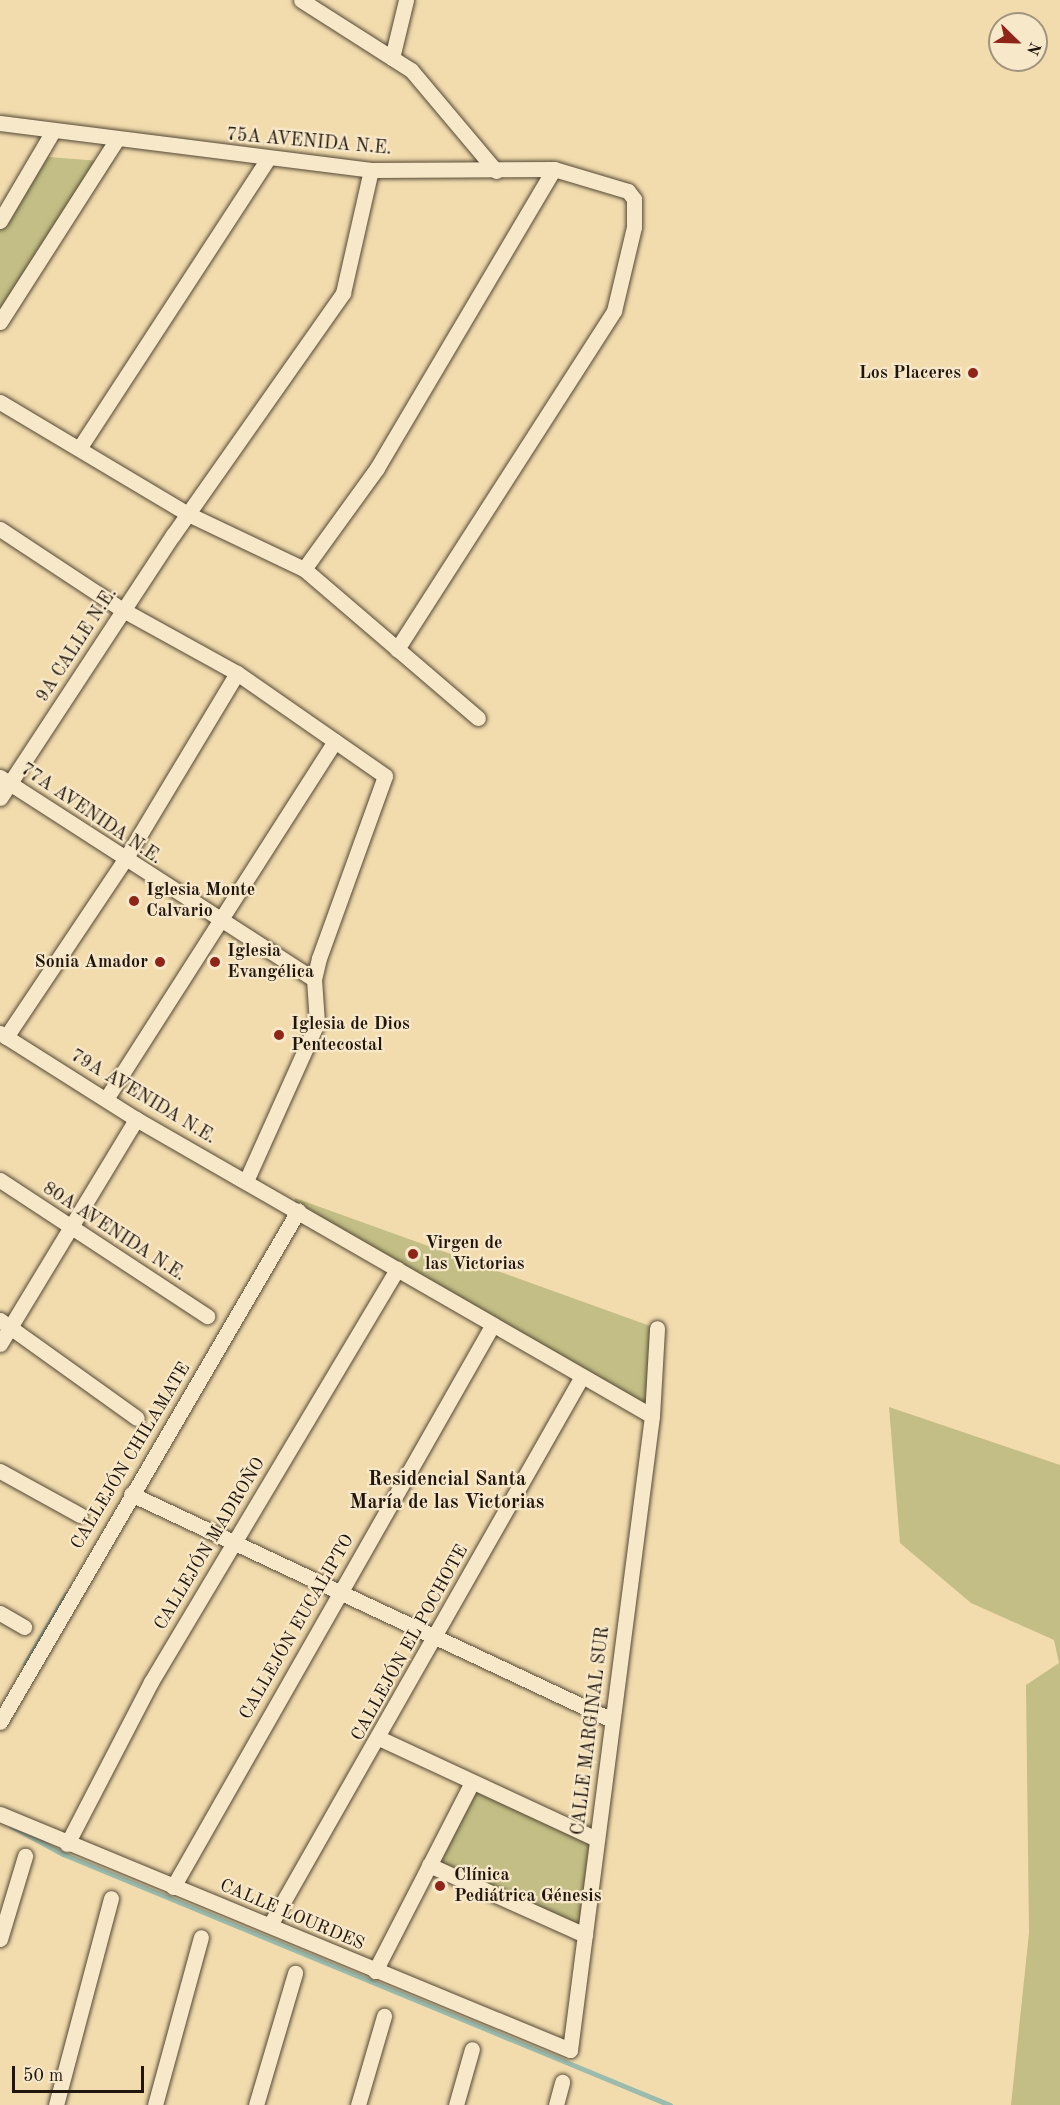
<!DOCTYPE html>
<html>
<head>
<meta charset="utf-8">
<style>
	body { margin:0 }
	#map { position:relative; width:1060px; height:2105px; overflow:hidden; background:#f2dcae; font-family:"Old Standard TT",serif }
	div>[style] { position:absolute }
	.green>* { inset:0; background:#c2be85 }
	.stream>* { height:5px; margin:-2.5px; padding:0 2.5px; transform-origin:2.5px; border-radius:2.5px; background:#9bbbad }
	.roads { filter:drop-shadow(0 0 2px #544835) drop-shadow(0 0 2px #544835) }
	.street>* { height:15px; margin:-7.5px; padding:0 7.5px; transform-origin:7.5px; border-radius:7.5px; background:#f7e8ca }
	.dots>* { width:16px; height:16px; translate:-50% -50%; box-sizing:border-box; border:3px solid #f7e8ca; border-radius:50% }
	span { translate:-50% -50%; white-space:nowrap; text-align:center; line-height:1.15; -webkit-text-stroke:4.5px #f7e8ca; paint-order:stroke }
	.street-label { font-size:18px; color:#20160d }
	.poi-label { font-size:18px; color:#20160d; font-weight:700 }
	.right { translate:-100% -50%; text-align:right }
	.left { translate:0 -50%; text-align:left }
	.neighbourhood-label { font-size:20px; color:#20160d; font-weight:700 }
	.north { position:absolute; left:988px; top:12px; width:60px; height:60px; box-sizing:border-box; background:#f7e8ca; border:2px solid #a1947e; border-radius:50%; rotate:113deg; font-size:16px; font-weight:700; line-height:24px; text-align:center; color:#20160d }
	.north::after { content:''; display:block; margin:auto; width:21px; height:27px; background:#8f2418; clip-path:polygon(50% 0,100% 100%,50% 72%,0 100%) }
	.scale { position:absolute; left:12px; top:2066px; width:132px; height:27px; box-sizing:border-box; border:3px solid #20160d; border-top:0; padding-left:8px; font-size:18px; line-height:21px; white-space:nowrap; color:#20160d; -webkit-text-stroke:4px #f7e8ca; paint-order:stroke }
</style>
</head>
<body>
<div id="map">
	<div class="green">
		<div style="clip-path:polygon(36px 156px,113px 162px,0 332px,0 213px)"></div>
		<div style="clip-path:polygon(295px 1198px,653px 1327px,646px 1413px,295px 1209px)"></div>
		<div style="clip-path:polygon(889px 1407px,1060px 1465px,1060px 2105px,1011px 2105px,1029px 1933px,1026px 1685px,1059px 1663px,1054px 1640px,971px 1603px,900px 1543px)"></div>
		<div style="clip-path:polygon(471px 1784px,595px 1838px,585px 1931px,429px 1865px)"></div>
	</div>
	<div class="stream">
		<div style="left:25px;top:1664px;width:81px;rotate:-59.6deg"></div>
		<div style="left:11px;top:1826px;width:59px;rotate:28.3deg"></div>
		<div style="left:63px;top:1854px;width:657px;rotate:22.47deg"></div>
	</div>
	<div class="roads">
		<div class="street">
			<div style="left:301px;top:0;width:130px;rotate:32.5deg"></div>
			<div style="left:411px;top:70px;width:132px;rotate:49.9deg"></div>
			<div style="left:392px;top:58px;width:60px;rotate:-76.4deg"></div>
			<div style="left:0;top:123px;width:374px;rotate:7.2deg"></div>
			<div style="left:371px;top:170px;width:183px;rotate:-0.3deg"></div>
			<div style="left:554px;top:169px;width:77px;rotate:16.6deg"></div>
			<div style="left:628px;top:191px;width:10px;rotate:53deg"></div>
			<div style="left:634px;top:199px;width:28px;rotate:90deg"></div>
			<div style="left:634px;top:227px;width:86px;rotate:103.4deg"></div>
			<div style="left:614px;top:311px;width:402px;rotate:122.7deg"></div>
			<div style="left:0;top:221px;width:104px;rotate:-59.5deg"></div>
			<div style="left:0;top:322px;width:217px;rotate:-57.4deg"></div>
			<div style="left:0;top:402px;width:219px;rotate:30.8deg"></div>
			<div style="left:188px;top:514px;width:128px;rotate:25.4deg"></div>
			<div style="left:304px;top:569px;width:229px;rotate:40.6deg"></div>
			<div style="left:80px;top:447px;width:343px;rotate:-56.9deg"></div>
			<div style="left:0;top:529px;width:147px;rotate:33.4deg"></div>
			<div style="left:123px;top:610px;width:130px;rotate:28.9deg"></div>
			<div style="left:237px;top:673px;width:180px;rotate:34.8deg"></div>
			<div style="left:385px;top:776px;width:194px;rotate:109.9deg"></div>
			<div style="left:319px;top:958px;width:22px;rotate:103deg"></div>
			<div style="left:314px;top:979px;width:44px;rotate:86.1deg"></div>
			<div style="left:317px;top:1023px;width:171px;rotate:114.2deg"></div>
			<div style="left:304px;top:569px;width:125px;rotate:-54.1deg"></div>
			<div style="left:377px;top:468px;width:347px;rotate:-59.4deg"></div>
			<div style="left:0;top:777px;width:373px;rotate:32.8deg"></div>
			<div style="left:0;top:798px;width:315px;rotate:-56.7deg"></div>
			<div style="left:173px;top:535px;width:296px;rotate:-54.9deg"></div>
			<div style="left:343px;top:293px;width:126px;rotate:-77.2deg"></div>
			<div style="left:0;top:1033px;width:161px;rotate:32.3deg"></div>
			<div style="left:136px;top:1119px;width:595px;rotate:29.92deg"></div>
			<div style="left:6px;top:1037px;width:212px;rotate:-56.2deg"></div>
			<div style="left:124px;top:861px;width:219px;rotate:-59deg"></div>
			<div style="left:106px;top:1099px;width:425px;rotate:-57.4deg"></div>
			<div style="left:0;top:1180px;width:248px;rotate:33.3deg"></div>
			<div style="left:0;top:1320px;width:168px;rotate:35.6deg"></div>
			<div style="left:0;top:1344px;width:263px;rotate:-58.8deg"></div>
			<div style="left:0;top:1471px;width:91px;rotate:28.8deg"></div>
			<div style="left:131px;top:1494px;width:531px;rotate:25.17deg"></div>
			<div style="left:0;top:1613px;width:28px;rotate:30deg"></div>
			<div style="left:0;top:1722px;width:592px;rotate:-59.75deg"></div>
			<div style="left:379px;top:1738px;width:240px;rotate:24.9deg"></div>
			<div style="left:0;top:1814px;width:617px;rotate:22.49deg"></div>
			<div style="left:570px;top:2050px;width:639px;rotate:-82.63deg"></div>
			<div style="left:652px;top:1416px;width:88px;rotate:-86.7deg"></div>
			<div style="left:67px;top:1844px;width:182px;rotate:-62.6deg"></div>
			<div style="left:151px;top:1682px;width:481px;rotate:-59.2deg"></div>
			<div style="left:429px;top:1865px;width:171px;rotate:24.2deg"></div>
			<div style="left:173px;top:1887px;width:645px;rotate:-60.38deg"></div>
			<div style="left:270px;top:1925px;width:629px;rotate:-60.38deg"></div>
			<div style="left:0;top:1939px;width:87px;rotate:-73.2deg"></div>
			<div style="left:375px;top:1971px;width:210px;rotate:-62.8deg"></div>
			<div style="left:56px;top:2105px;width:214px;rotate:-75.1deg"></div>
			<div style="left:155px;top:2105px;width:174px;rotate:-74.7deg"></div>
			<div style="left:256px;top:2105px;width:138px;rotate:-73.5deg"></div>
			<div style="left:358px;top:2105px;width:93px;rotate:-73.7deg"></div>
			<div style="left:456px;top:2105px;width:58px;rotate:-74.1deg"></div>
			<div style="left:556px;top:2105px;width:24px;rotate:-75deg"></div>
		</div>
	</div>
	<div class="dots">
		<div style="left:973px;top:373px;background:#8f2418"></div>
		<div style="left:134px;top:901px;background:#8f2418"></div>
		<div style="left:160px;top:962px;background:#8f2418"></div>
		<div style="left:215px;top:962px;background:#8f2418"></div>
		<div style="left:279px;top:1035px;background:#8f2418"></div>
		<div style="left:413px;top:1254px;background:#8f2418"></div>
		<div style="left:440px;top:1886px;background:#8f2418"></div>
	</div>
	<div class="street-label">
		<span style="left:309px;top:142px;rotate:5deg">75A AVENIDA N.E.</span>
		<span style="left:77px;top:645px;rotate:-57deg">9A CALLE N.E.</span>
		<span style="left:91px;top:814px;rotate:34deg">77A AVENIDA N.E.</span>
		<span style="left:143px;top:1097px;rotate:31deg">79A AVENIDA N.E.</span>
		<span style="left:114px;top:1232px;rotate:33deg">80A AVENIDA N.E.</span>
		<span style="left:131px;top:1456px;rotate:-59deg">CALLEJÓN CHILAMATE</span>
		<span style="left:210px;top:1544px;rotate:-59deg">CALLEJÓN MADROÑO</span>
		<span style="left:297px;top:1627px;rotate:-60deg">CALLEJÓN EUCALIPTO</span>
		<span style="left:410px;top:1643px;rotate:-61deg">CALLEJÓN EL POCHOTE</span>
		<span style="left:591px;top:1731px;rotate:-83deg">CALLE MARGINAL SUR</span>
		<span style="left:292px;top:1915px;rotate:23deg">CALLE LOURDES</span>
	</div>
	<div class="poi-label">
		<span class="right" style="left:961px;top:373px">Los Placeres</span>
		<span class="left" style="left:146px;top:901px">Iglesia Monte<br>Calvario</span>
		<span class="left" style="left:227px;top:962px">Iglesia<br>Evangélica</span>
		<span class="right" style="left:148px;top:962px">Sonia Amador</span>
		<span class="left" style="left:291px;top:1035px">Iglesia de Dios<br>Pentecostal</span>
		<span class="left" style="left:425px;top:1254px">Virgen de<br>las Victorias</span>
		<span class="left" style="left:454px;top:1886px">Clínica<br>Pediátrica Génesis</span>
	</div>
	<div class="neighbourhood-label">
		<span style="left:447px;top:1492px">Residencial Santa<br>María de las Victorias</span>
	</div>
	<div class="north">N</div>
	<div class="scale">50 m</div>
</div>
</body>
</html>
